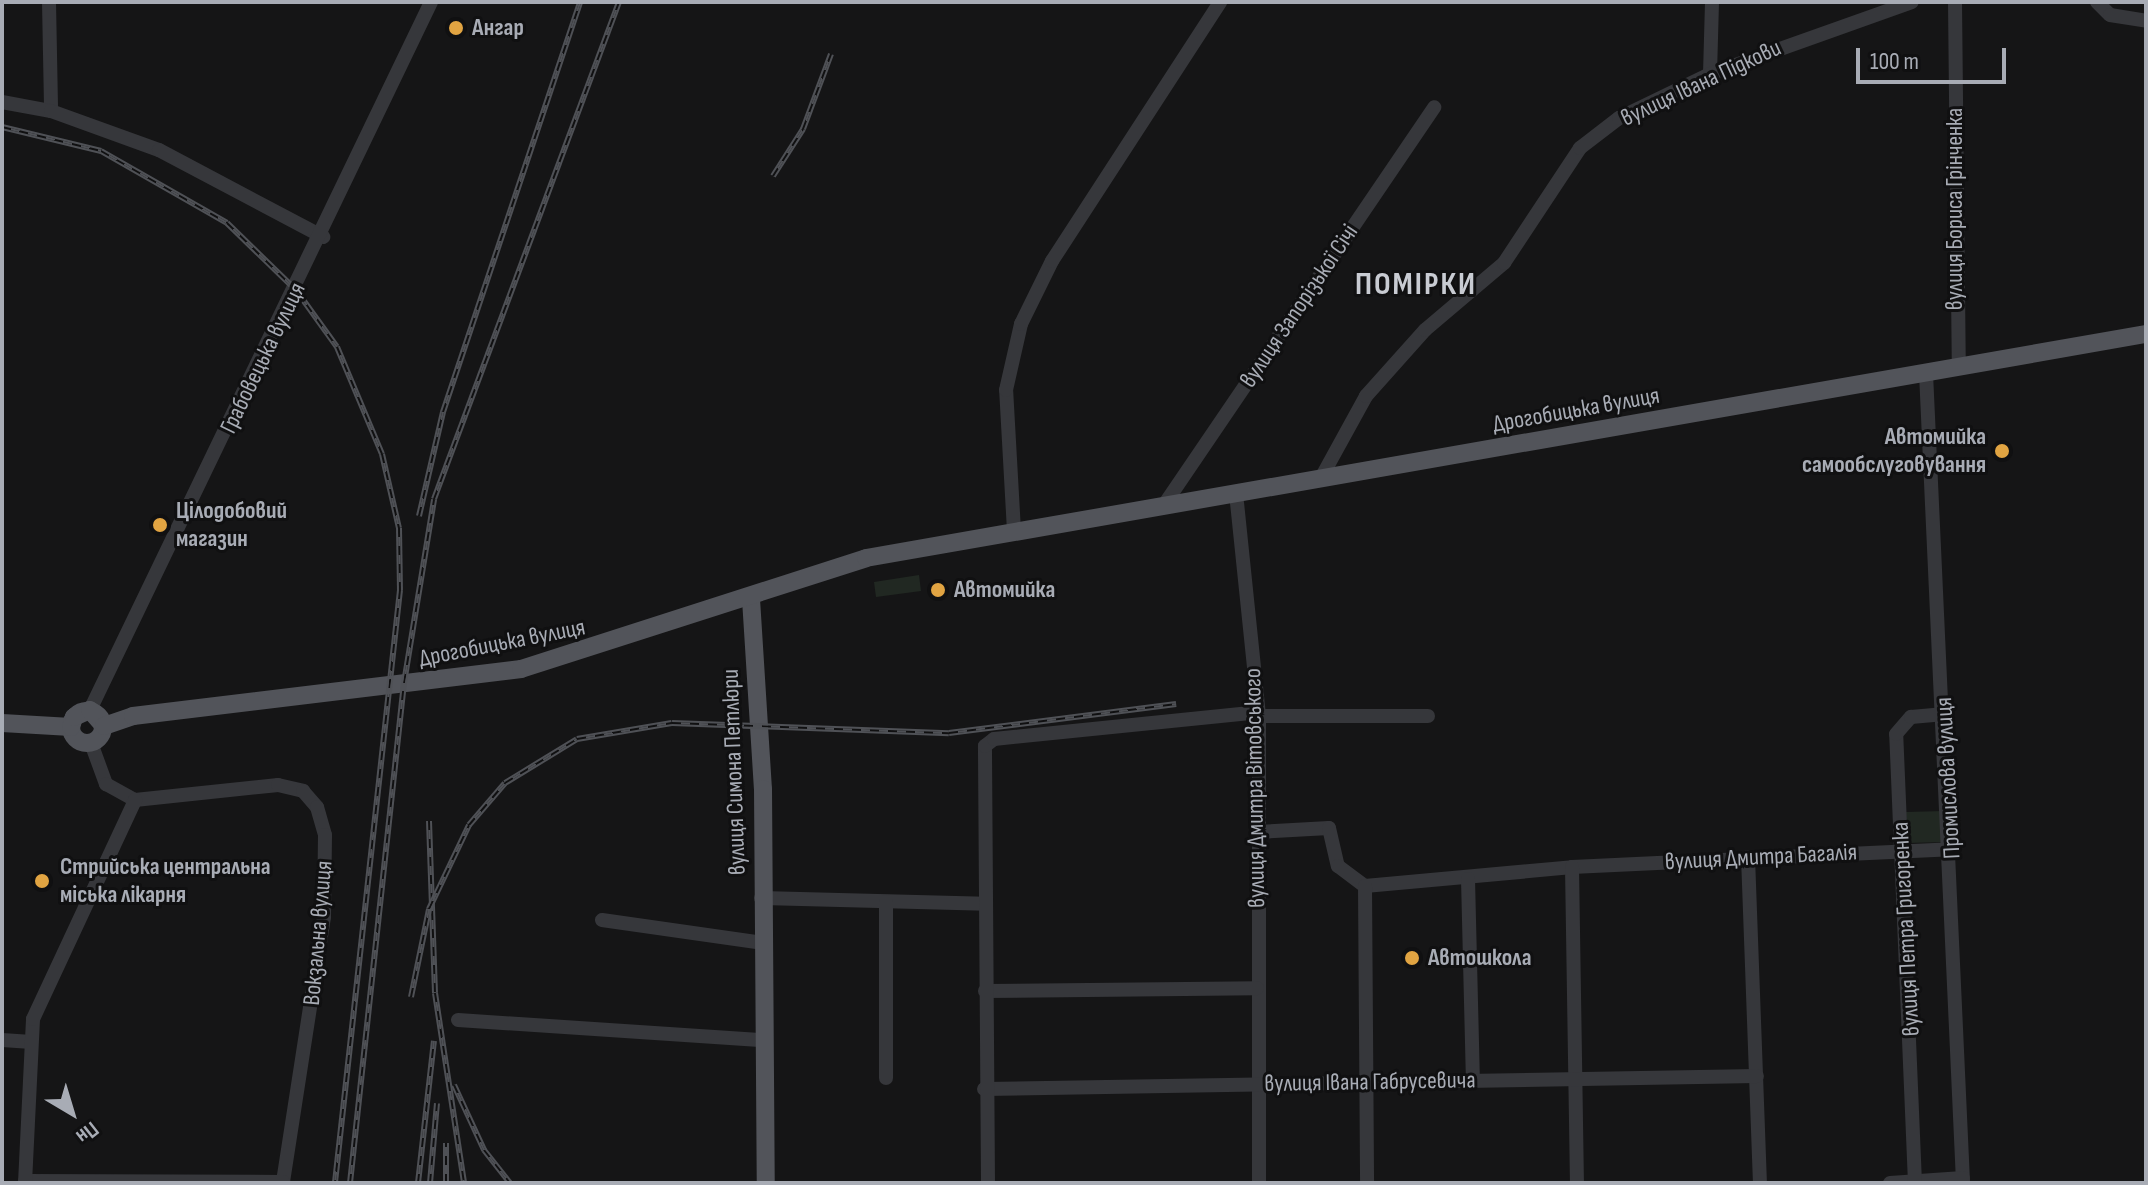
<!DOCTYPE html>
<html>
<head>
<meta charset="utf-8">
<style>
	body { margin:0 }
	#map { position:relative; width:2148px; height:1185px; overflow:hidden; background:#151516; font-family:"Sofia Sans Condensed",sans-serif }
	div>[style] { position:absolute }
	.green>* { inset:0; background:#212822 }
	.minor>* { height:14px; margin:-7px; padding:0 7px; transform-origin:7px; border-radius:7px; background:#36373b }
	.major>* { height:18px; margin:-9px; padding:0 9px; transform-origin:9px; border-radius:9px; background:#52545a }
	.major>.ring { margin:-9px; padding:0; box-sizing:content-box; background:none; border:18px solid #52545a; border-radius:50% }
	.rail>* { height:6px; margin-top:-3px; transform-origin:0; background:repeating-linear-gradient(90deg,#101011 0 9px,#4f5156 0 18px); box-sizing:border-box; border-block:2px solid #4f5156 }
	.dots>* { width:22px; height:22px; translate:-50% -50%; box-sizing:border-box; border:4px solid #101011; border-radius:50% }
	span { translate:-50% -50%; white-space:nowrap; text-align:center; line-height:1.15; -webkit-text-stroke:6px #101011; paint-order:stroke }
	.poi-label { font-size:24px; color:#a8acb5; font-weight:700 }
	.left { translate:0 -50%; text-align:left }
	.right { translate:-100% -50%; text-align:right }
	.street-label { font-size:24px; color:#a8acb5 }
	.district-label { font-size:32px; color:#c8cbd2; font-weight:700; letter-spacing:2px }
	.frame { position:absolute; inset:0; border:4px solid #a8acb5; pointer-events:none }
	.north { position:absolute; left:32px; top:1073px; width:80px; height:80px; -webkit-text-stroke:6px #101011; paint-order:stroke; rotate:142deg; font-size:22px; font-weight:700; line-height:32px; text-align:center; color:#a8acb5 }
	.north::after { content:''; display:block; margin:auto; width:28px; height:36px; background:#a8acb5; clip-path:polygon(50% 0,100% 100%,50% 72%,0 100%) }
	.scale { position:absolute; left:1856px; top:48px; width:150px; height:36px; box-sizing:border-box; border:4px solid #a8acb5; border-top:0; padding-left:10px; font-size:24px; line-height:28px; white-space:nowrap; color:#a8acb5; -webkit-text-stroke:6px #101011; paint-order:stroke }
</style>
</head>
<body>
<div id="map">
	<div class="green">
		<div style="clip-path:polygon(919px 575px,921px 591px,876px 597px,874px 582px)"></div>
		<div style="clip-path:polygon(1944px 811px,1945px 842px,1907px 843px,1906px 812px)"></div>
	</div>
	<div class="minor">
		<div style="left:49px;top:2px;width:109px;rotate:88.9deg"></div>
		<div style="left:1955px;top:2px;width:365px;rotate:89.4deg"></div>
		<div style="left:2097px;top:2px;width:18px;rotate:45deg"></div>
		<div style="left:2110px;top:15px;width:36px;rotate:9deg"></div>
		<div style="left:1710px;top:74px;width:72px;rotate:-88.4deg"></div>
		<div style="left:2px;top:102px;width:50px;rotate:10.4deg"></div>
		<div style="left:51px;top:111px;width:115px;rotate:19.9deg"></div>
		<div style="left:159px;top:150px;width:186px;rotate:27.9deg"></div>
		<div style="left:1926px;top:373px;width:811px;rotate:87.38deg"></div>
		<div style="left:1321px;top:478px;width:94px;rotate:-61.2deg"></div>
		<div style="left:1366px;top:396px;width:89px;rotate:-48.2deg"></div>
		<div style="left:1425px;top:330px;width:104px;rotate:-40.3deg"></div>
		<div style="left:1504px;top:263px;width:138px;rotate:-56.5deg"></div>
		<div style="left:1580px;top:148px;width:49px;rotate:-37.6deg"></div>
		<div style="left:1619px;top:118px;width:101px;rotate:-25.8deg"></div>
		<div style="left:1710px;top:74px;width:214px;rotate:-19.6deg"></div>
		<div style="left:1236px;top:493px;width:224px;rotate:84.1deg"></div>
		<div style="left:1259px;top:716px;width:467px;rotate:90deg"></div>
		<div style="left:1164px;top:505px;width:481px;rotate:-55.8deg"></div>
		<div style="left:1014px;top:531px;width:141px;rotate:-93.2deg"></div>
		<div style="left:1006px;top:390px;width:68px;rotate:-77.2deg"></div>
		<div style="left:1021px;top:324px;width:70px;rotate:-63.8deg"></div>
		<div style="left:1052px;top:261px;width:309px;rotate:-57deg"></div>
		<div style="left:90px;top:710px;width:786px;rotate:-64.28deg"></div>
		<div style="left:1259px;top:716px;width:169px"></div>
		<div style="left:91px;top:743px;width:44px;rotate:69.9deg"></div>
		<div style="left:106px;top:784px;width:33px;rotate:29deg"></div>
		<div style="left:135px;top:800px;width:144px;rotate:-6deg"></div>
		<div style="left:278px;top:785px;width:26px;rotate:13deg"></div>
		<div style="left:303px;top:791px;width:21px;rotate:49deg"></div>
		<div style="left:317px;top:807px;width:29px;rotate:74deg"></div>
		<div style="left:325px;top:835px;width:82px;rotate:90.7deg"></div>
		<div style="left:324px;top:917px;width:269px;rotate:98.8deg"></div>
		<div style="left:1258px;top:832px;width:71px;rotate:-3.2deg"></div>
		<div style="left:1329px;top:828px;width:39px;rotate:77deg"></div>
		<div style="left:1338px;top:866px;width:34px;rotate:37deg"></div>
		<div style="left:1365px;top:886px;width:208px;rotate:-5.2deg"></div>
		<div style="left:1572px;top:867px;width:379px;rotate:-2.7deg"></div>
		<div style="left:1748px;top:857px;width:326px;rotate:87.9deg"></div>
		<div style="left:1572px;top:867px;width:316px;rotate:89.1deg"></div>
		<div style="left:1468px;top:879px;width:201px;rotate:88.6deg"></div>
		<div style="left:1365px;top:886px;width:297px;rotate:89.6deg"></div>
		<div style="left:761px;top:898px;width:224px;rotate:1.5deg"></div>
		<div style="left:602px;top:920px;width:163px;rotate:8.1deg"></div>
		<div style="left:985px;top:991px;width:272px;rotate:-0.6deg"></div>
		<div style="left:458px;top:1020px;width:306px;rotate:3.8deg"></div>
		<div style="left:2px;top:1040px;width:26px;rotate:4deg"></div>
		<div style="left:886px;top:1078px;width:176px;rotate:-90deg"></div>
		<div style="left:984px;top:1089px;width:773px;rotate:-0.96deg"></div>
		<div style="left:25px;top:1181px;width:258px;rotate:0.2deg"></div>
		<div style="left:25px;top:1183px;width:164px;rotate:-87.2deg"></div>
		<div style="left:33px;top:1019px;width:242px;rotate:-65deg"></div>
		<div style="left:988px;top:1183px;width:437px;rotate:-90.4deg"></div>
		<div style="left:985px;top:746px;width:11px;rotate:-38deg"></div>
		<div style="left:994px;top:739px;width:265px;rotate:-5.8deg"></div>
		<div style="left:1890px;top:1183px;width:73px;rotate:-3.9deg"></div>
		<div style="left:1915px;top:1183px;width:449px;rotate:-92.4deg"></div>
		<div style="left:1896px;top:734px;width:23px;rotate:-49deg"></div>
		<div style="left:1911px;top:717px;width:34px;rotate:-5deg"></div>
	</div>
	<div class="major">
		<div style="left:751px;top:599px;width:190px;rotate:86.4deg"></div>
		<div style="left:763px;top:789px;width:394px;rotate:89.6deg"></div>
		<div class="ring" style="left:71px;top:711px;width:14px;height:14px"></div>
		<div style="left:2px;top:723px;width:69px;rotate:3.3deg"></div>
		<div style="left:71px;top:727px;width:10px;rotate:-73deg"></div>
		<div style="left:74px;top:717px;width:17px;rotate:-24deg"></div>
		<div style="left:90px;top:710px;width:21px;rotate:49deg"></div>
		<div style="left:104px;top:726px;width:31px;rotate:-19deg"></div>
		<div style="left:133px;top:716px;width:391px;rotate:-6.9deg"></div>
		<div style="left:521px;top:669px;width:362px;rotate:-17.8deg"></div>
		<div style="left:866px;top:558px;width:1299px;rotate:-9.93deg"></div>
	</div>
	<div class="rail">
		<div style="left:2px;top:127px;width:102px;rotate:13.6deg"></div>
		<div style="left:101px;top:151px;width:145px;rotate:29.7deg"></div>
		<div style="left:227px;top:223px;width:96px;rotate:44.2deg"></div>
		<div style="left:296px;top:290px;width:70px;rotate:54.3deg"></div>
		<div style="left:337px;top:347px;width:116px;rotate:67.2deg"></div>
		<div style="left:382px;top:454px;width:76px;rotate:77.1deg"></div>
		<div style="left:399px;top:528px;width:62px;rotate:89.1deg"></div>
		<div style="left:400px;top:590px;width:597px;rotate:96.26deg"></div>
		<div style="left:773px;top:176px;width:56px;rotate:-57.4deg"></div>
		<div style="left:803px;top:129px;width:80px;rotate:-69.5deg"></div>
		<div style="left:419px;top:516px;width:107px;rotate:-77deg"></div>
		<div style="left:443px;top:412px;width:432px;rotate:-71.5deg"></div>
		<div style="left:429px;top:821px;width:172px;rotate:88deg"></div>
		<div style="left:435px;top:993px;width:192px;rotate:81.3deg"></div>
		<div style="left:411px;top:997px;width:90px;rotate:-78.4deg"></div>
		<div style="left:429px;top:909px;width:93px;rotate:-64.5deg"></div>
		<div style="left:469px;top:825px;width:55px;rotate:-49.4deg"></div>
		<div style="left:505px;top:783px;width:84px;rotate:-31.4deg"></div>
		<div style="left:577px;top:739px;width:96px;rotate:-9.6deg"></div>
		<div style="left:672px;top:723px;width:277px;rotate:2.1deg"></div>
		<div style="left:949px;top:733px;width:229px;rotate:-7.3deg"></div>
		<div style="left:454px;top:1085px;width:72px;rotate:65.2deg"></div>
		<div style="left:484px;top:1150px;width:42px;rotate:51.8deg"></div>
		<div style="left:350px;top:1183px;width:503px;rotate:-83.84deg"></div>
		<div style="left:404px;top:683px;width:186px;rotate:-80.7deg"></div>
		<div style="left:434px;top:499px;width:530px;rotate:-69.58deg"></div>
		<div style="left:418px;top:1183px;width:143px;rotate:-83.6deg"></div>
		<div style="left:430px;top:1183px;width:80px;rotate:-85deg"></div>
		<div style="left:446px;top:1183px;width:40px;rotate:-90deg"></div>
	</div>
	<div class="dots">
		<div style="left:456px;top:28px;background:#e1a442"></div>
		<div style="left:2002px;top:451px;background:#e1a442"></div>
		<div style="left:160px;top:525px;background:#e1a442"></div>
		<div style="left:938px;top:590px;background:#e1a442"></div>
		<div style="left:42px;top:881px;background:#e1a442"></div>
		<div style="left:1412px;top:958px;background:#e1a442"></div>
	</div>
	<div class="poi-label">
		<span class="left" style="left:472px;top:28px">Ангар</span>
		<span class="right" style="left:1986px;top:451px">Автомийка<br>самообслуговування</span>
		<span class="left" style="left:176px;top:525px">Цілодобовий<br>магазин</span>
		<span class="left" style="left:954px;top:590px">Автомийка</span>
		<span class="left" style="left:60px;top:881px">Стрийська центральна<br>міська лікарня</span>
		<span class="left" style="left:1428px;top:958px">Автошкола</span>
	</div>
	<div class="street-label">
		<span style="left:1701px;top:83px;rotate:-25deg">вулиця Івана Підкови</span>
		<span style="left:1955px;top:209px;rotate:-90deg">вулиця Бориса Грінченка</span>
		<span style="left:1299px;top:306px;rotate:-56deg">вулиця Запорізької Січі</span>
		<span style="left:263px;top:358px;rotate:-64deg">Грабовецька вулиця</span>
		<span style="left:1576px;top:410px;rotate:-10deg">Дрогобицька вулиця</span>
		<span style="left:502px;top:643px;rotate:-11deg">Дрогобицька вулиця</span>
		<span style="left:734px;top:772px;rotate:-92deg">вулиця Симона Петлюри</span>
		<span style="left:1948px;top:778px;rotate:-93deg">Промислова вулиця</span>
		<span style="left:1255px;top:788px;rotate:-91deg">вулиця Дмитра Вітовського</span>
		<span style="left:1761px;top:857px;rotate:-3deg">вулиця Дмитра Багалія</span>
		<span style="left:1906px;top:929px;rotate:-93deg">вулиця Петра Григоренка</span>
		<span style="left:318px;top:933px;rotate:-85deg">Вокзальна вулиця</span>
		<span style="left:1370px;top:1082px;rotate:-1deg">вулиця Івана Габрусевича</span>
	</div>
	<div class="district-label">
		<span style="left:1416px;top:285px">ПОМІРКИ</span>
	</div>
	<div class="frame"></div>
	<div class="north">Пн</div>
	<div class="scale">100 m</div>
</div>
</body>
</html>
